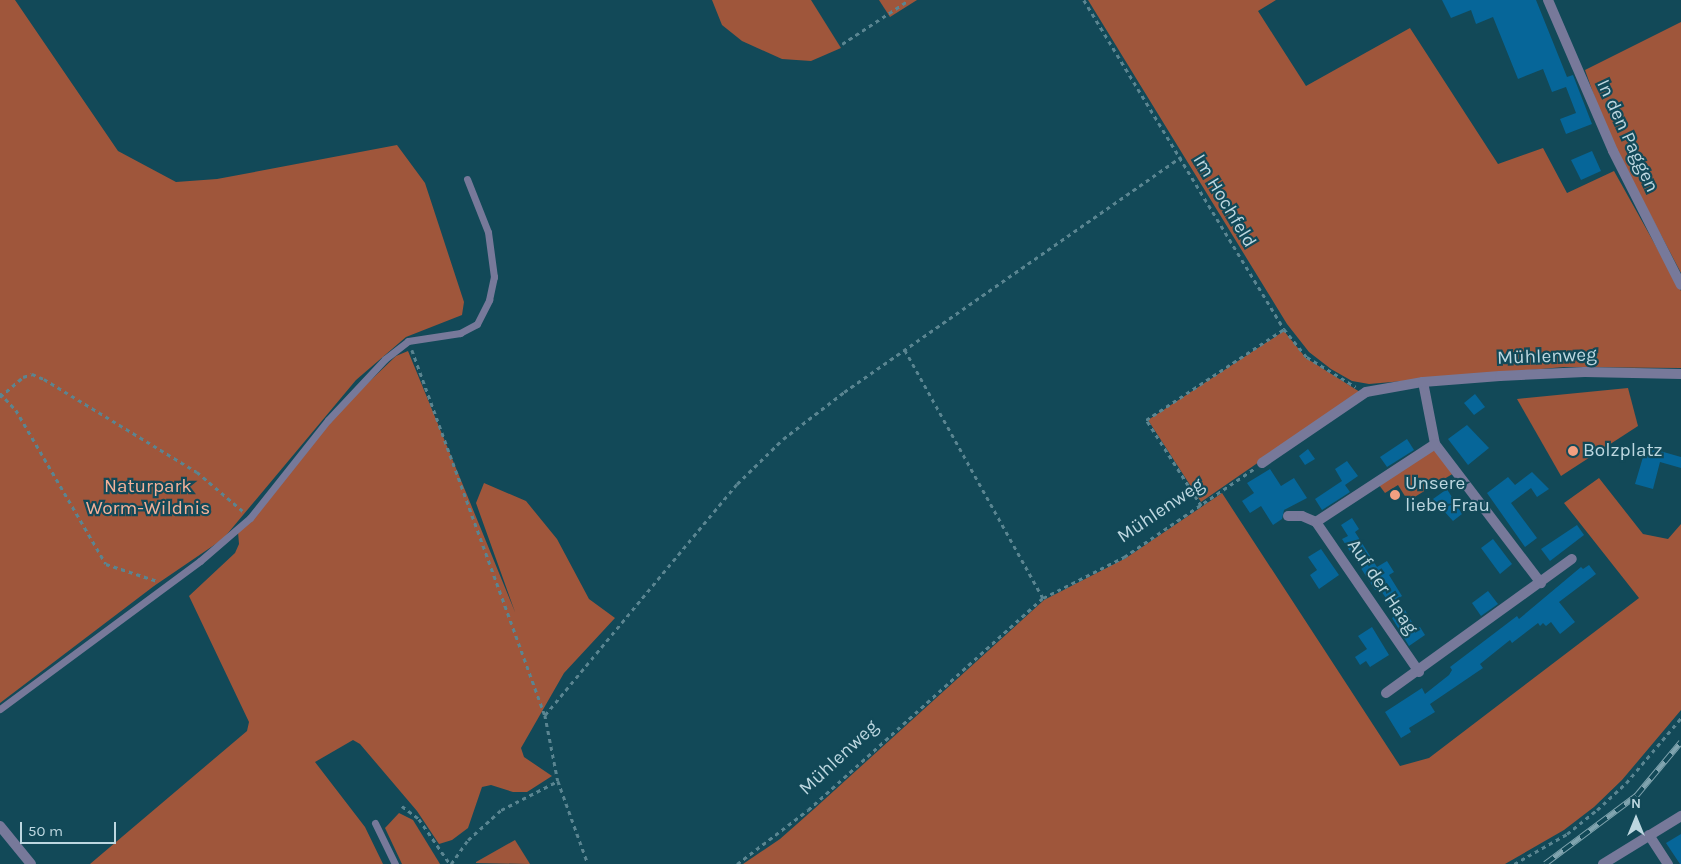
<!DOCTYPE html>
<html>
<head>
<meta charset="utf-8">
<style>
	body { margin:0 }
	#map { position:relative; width:1681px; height:864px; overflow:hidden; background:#124958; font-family:Karla,sans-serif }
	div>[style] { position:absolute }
	.green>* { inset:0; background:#9f563b }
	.building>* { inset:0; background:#066699 }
	.path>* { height:2.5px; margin-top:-1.25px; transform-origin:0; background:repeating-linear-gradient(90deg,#5a8591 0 4px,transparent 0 8px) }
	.service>* { height:7px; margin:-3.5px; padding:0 3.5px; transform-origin:3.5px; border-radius:3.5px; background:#77799a }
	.minor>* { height:10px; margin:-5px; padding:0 5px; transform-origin:5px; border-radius:5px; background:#77799a }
	.tertiary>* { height:10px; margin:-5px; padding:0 5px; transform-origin:5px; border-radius:5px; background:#77799a }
	.rail>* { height:5.5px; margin-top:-2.75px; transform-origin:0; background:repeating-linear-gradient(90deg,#124958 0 11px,#80a4af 0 22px); box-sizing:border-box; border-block:1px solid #80a4af }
	.dots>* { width:14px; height:14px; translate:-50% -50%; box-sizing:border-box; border:2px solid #124958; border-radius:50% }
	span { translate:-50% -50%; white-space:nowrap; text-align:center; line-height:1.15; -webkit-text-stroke:4.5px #124958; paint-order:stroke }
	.street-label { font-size:19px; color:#bdd7e0 }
	.poi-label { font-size:19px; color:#bdd7e0 }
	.left { translate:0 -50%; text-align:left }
	.park-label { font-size:19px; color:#f4b199 }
	.north { position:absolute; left:1611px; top:794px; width:50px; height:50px; -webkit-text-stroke:4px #124958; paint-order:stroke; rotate:0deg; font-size:14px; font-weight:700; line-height:20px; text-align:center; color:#bdd7e0 }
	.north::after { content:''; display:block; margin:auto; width:18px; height:22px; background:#bdd7e0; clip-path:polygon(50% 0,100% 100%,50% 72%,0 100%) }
	.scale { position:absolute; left:20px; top:822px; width:96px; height:22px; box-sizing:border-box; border:2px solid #bdd7e0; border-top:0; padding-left:6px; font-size:15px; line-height:18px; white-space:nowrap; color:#bdd7e0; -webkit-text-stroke:4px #124958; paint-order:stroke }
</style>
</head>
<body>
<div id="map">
	<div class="green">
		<div style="clip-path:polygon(0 0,15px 0,118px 151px,176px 182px,217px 179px,397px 145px,425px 183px,464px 302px,462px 315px,406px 337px,356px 380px,223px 539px,154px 586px,0 703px)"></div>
		<div style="clip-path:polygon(712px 0,811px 0,841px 48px,811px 61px,782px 59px,742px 41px,722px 25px)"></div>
		<div style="clip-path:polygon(879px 0,917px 0,890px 17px)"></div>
		<div style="clip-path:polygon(1088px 0,1276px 0,1258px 11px,1306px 86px,1410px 28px,1498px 164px,1543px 148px,1567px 193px,1614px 171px,1681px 291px,1681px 368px,1564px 367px,1369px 384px,1352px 381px,1331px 369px,1309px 352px,1287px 324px)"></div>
		<div style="clip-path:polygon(1681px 22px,1681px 273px,1608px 135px,1585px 70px)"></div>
		<div style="clip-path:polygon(1284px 331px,1306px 358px,1360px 392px,1201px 502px,1148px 420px)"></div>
		<div style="clip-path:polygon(408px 351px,515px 612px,476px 503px,484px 483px,526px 501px,557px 539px,589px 599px,615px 618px,564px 673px,521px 748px,524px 757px,552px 776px,527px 792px,513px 792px,491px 785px,482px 787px,468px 828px,452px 840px,439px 844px,417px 811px,360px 744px,353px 740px,315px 762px,365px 827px,383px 864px,90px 864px,247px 731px,249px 722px,189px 596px,235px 553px,239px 544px,238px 532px,347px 403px,396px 356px)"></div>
		<div style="clip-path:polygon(1628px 388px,1638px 426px,1561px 476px,1517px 399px)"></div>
		<div style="clip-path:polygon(1435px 448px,1454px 473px,1408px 501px,1398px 485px,1385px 493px,1379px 485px)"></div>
		<div style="clip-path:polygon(1599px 478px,1643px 534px,1668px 539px,1681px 524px,1681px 710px,1622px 780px,1594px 807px,1564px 830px,1505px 864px,743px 864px,780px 839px,814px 809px,1044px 600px,1126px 558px,1222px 493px,1400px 766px,1429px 758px,1639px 598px,1564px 503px)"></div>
		<div style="clip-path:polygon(399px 813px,413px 820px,440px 864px,402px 864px,385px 828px)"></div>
		<div style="clip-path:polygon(515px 840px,530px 864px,476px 863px,476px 862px)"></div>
	</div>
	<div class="building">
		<div style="clip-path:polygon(1442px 0,1536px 0,1567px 77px,1573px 75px,1592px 124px,1566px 134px,1560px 119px,1576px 113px,1566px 87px,1552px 92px,1543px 69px,1518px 79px,1493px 17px,1476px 24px,1471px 10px,1451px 18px)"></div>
		<div style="clip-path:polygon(1592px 151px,1601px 171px,1581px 180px,1571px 160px)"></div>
		<div style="clip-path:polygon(1475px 394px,1485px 407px,1474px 415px,1464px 403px)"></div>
		<div style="clip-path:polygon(1467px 425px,1489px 448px,1468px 465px,1448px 439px)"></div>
		<div style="clip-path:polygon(1407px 439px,1414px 450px,1387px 467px,1380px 457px)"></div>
		<div style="clip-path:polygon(1646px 447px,1681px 457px,1681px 468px,1660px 462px,1653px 489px,1635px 484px)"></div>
		<div style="clip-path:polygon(1308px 449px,1315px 459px,1305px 465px,1299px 456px)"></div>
		<div style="clip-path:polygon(1347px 461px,1358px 476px,1345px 485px,1350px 492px,1322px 510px,1315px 499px,1342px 481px,1335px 469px)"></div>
		<div style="clip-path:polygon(1270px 469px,1281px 486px,1294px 478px,1307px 498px,1284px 510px,1282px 519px,1273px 525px,1261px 506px,1250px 513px,1242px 501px,1254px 493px,1247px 483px)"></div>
		<div style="clip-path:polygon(1532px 472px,1549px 489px,1537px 497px,1531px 488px,1511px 503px,1537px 538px,1525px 547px,1487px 493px,1508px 477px,1515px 485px)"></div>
		<div style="clip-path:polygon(1447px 489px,1462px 514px,1453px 521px,1433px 499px)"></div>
		<div style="clip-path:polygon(1352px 518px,1359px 529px,1355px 532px,1377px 567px,1387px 561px,1394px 572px,1389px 575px,1402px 596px,1390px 604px,1379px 588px,1375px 590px,1342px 539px,1348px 536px,1341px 525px)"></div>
		<div style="clip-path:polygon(1577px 525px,1584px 535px,1550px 561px,1541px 549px)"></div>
		<div style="clip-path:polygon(1493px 539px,1512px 564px,1500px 574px,1481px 548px)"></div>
		<div style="clip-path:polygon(1321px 549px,1339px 575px,1319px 589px,1310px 575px,1317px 570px,1308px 557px)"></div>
		<div style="clip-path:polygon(1589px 565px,1596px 574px,1559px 602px,1575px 622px,1560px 634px,1551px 622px,1546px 626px,1543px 623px,1540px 626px,1538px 623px,1512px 643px,1510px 640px,1480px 664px,1483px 668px,1430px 704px,1435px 712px,1409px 728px,1411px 732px,1401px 738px,1385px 712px,1422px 688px,1425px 694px,1449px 675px,1452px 670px,1450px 667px,1517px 616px,1519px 619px,1581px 567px,1583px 569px)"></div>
		<div style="clip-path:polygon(1488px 591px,1498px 604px,1481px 616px,1472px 603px)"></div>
		<div style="clip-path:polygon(1405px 610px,1416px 629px,1420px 627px,1425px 635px,1409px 646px,1392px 618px)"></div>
		<div style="clip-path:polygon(1372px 627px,1389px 655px,1370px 667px,1366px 661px,1360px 665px,1355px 657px,1367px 649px,1358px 636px)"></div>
		<div style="clip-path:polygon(1681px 834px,1681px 864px,1680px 864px,1666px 843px)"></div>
	</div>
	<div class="path">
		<div style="left:1084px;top:0;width:385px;rotate:58.7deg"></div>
		<div style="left:1284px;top:329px;width:36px;rotate:51deg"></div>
		<div style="left:1307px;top:357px;width:57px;rotate:31.5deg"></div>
		<div style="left:842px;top:44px;width:80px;rotate:-33.3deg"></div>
		<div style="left:412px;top:350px;width:388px;rotate:70deg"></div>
		<div style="left:545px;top:715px;width:67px;rotate:78.9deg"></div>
		<div style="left:558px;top:781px;width:88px;rotate:70.1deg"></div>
		<div style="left:905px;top:350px;width:284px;rotate:60.9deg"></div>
		<div style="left:0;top:393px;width:23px;rotate:47deg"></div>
		<div style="left:16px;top:410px;width:178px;rotate:59.7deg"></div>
		<div style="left:106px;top:564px;width:54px;rotate:18.4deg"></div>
		<div style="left:0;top:397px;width:30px;rotate:-41deg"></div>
		<div style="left:23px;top:377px;width:9px;rotate:-18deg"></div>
		<div style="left:32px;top:374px;width:13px;rotate:23deg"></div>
		<div style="left:44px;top:379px;width:179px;rotate:31.3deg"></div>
		<div style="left:197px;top:472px;width:62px;rotate:40.4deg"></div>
		<div style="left:1201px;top:506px;width:102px;rotate:-122.6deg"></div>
		<div style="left:1146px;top:420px;width:165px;rotate:-33.4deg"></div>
		<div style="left:545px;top:715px;width:300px;rotate:-50.3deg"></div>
		<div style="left:737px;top:484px;width:64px;rotate:-44.4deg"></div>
		<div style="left:783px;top:439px;width:77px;rotate:-37.6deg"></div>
		<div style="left:844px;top:392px;width:411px;rotate:-34.9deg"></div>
		<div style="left:402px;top:806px;width:21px;rotate:37deg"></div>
		<div style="left:419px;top:819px;width:55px;rotate:55.4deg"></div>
		<div style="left:451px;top:864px;width:29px;rotate:-55deg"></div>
		<div style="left:468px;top:840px;width:45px;rotate:-42.3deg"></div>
		<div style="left:501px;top:810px;width:64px;rotate:-27deg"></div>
		<div style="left:737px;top:864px;width:89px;rotate:-37.3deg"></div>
		<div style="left:808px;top:810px;width:316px;rotate:-42.1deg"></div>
		<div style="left:1043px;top:598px;width:91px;rotate:-26.8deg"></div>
		<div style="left:1124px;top:557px;width:158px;rotate:-34.2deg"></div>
		<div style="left:1514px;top:864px;width:61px;rotate:-29.5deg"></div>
		<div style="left:1567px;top:834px;width:38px;rotate:-39deg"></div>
		<div style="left:1597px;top:810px;width:40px;rotate:-43deg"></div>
		<div style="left:1626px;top:783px;width:85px;rotate:-49.8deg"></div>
	</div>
	<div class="service">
		<div style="left:0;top:709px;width:249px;rotate:-36.5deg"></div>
		<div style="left:200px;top:561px;width:66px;rotate:-40.7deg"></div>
		<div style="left:250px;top:518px;width:125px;rotate:-51.5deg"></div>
		<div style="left:328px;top:420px;width:83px;rotate:-46.9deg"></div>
		<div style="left:385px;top:359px;width:29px;rotate:-38deg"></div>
		<div style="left:408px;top:341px;width:53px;rotate:-8.7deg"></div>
		<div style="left:460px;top:333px;width:19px;rotate:-28deg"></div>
		<div style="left:477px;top:324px;width:27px;rotate:-63deg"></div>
		<div style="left:489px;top:300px;width:24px;rotate:-78deg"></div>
		<div style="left:494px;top:277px;width:45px;rotate:-97.6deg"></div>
		<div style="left:488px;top:232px;width:57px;rotate:-111.6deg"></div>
		<div style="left:375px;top:823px;width:46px;rotate:64deg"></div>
	</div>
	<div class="minor">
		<div style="left:1548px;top:0;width:164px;rotate:66.7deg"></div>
		<div style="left:1613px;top:151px;width:150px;rotate:63.1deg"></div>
		<div style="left:1423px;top:382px;width:63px;rotate:79deg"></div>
		<div style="left:1435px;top:444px;width:175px;rotate:52.7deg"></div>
		<div style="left:1262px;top:463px;width:126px;rotate:-34.3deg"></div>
		<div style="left:1366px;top:392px;width:58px;rotate:-10deg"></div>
		<div style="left:1423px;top:382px;width:77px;rotate:-4.5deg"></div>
		<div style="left:1500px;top:376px;width:85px;rotate:-2.7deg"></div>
		<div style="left:1585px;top:372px;width:96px;rotate:1.2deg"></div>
		<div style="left:1288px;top:516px;width:14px"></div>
		<div style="left:1302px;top:516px;width:15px;rotate:23deg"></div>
		<div style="left:1316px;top:522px;width:182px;rotate:55.5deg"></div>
		<div style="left:1316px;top:522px;width:142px;rotate:-33.2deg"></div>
		<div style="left:1386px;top:693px;width:229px;rotate:-35.8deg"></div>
		<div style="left:0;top:826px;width:49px;rotate:50.8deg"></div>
		<div style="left:1649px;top:835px;width:35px;rotate:57deg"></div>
	</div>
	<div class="tertiary">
		<div style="left:1603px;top:864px;width:92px;rotate:-31.6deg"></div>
	</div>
	<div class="rail">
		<div style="left:1545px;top:864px;width:114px;rotate:-36.8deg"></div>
		<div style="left:1636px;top:796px;width:70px;rotate:-50.2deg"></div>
	</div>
	<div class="dots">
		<div style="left:1573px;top:451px;background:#f3a081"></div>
		<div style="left:1395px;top:495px;background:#f3a081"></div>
	</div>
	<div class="street-label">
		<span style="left:1627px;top:136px;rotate:65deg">In den Paggen</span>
		<span style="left:1224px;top:201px;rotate:59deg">Im Hochfeld</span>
		<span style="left:1547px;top:357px;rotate:-2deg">Mühlenweg</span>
		<span style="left:1161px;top:511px;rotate:-34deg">Mühlenweg</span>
		<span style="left:1382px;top:587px;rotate:56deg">Auf der Haag</span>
		<span style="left:839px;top:758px;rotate:-43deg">Mühlenweg</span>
	</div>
	<div class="poi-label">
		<span class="left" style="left:1583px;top:451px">Bolzplatz</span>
		<span class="left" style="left:1405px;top:495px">Unsere<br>liebe Frau</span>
	</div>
	<div class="park-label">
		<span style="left:148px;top:498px">Naturpark<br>Worm-Wildnis</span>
	</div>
	<div class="north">N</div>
	<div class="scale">50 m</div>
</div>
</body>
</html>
